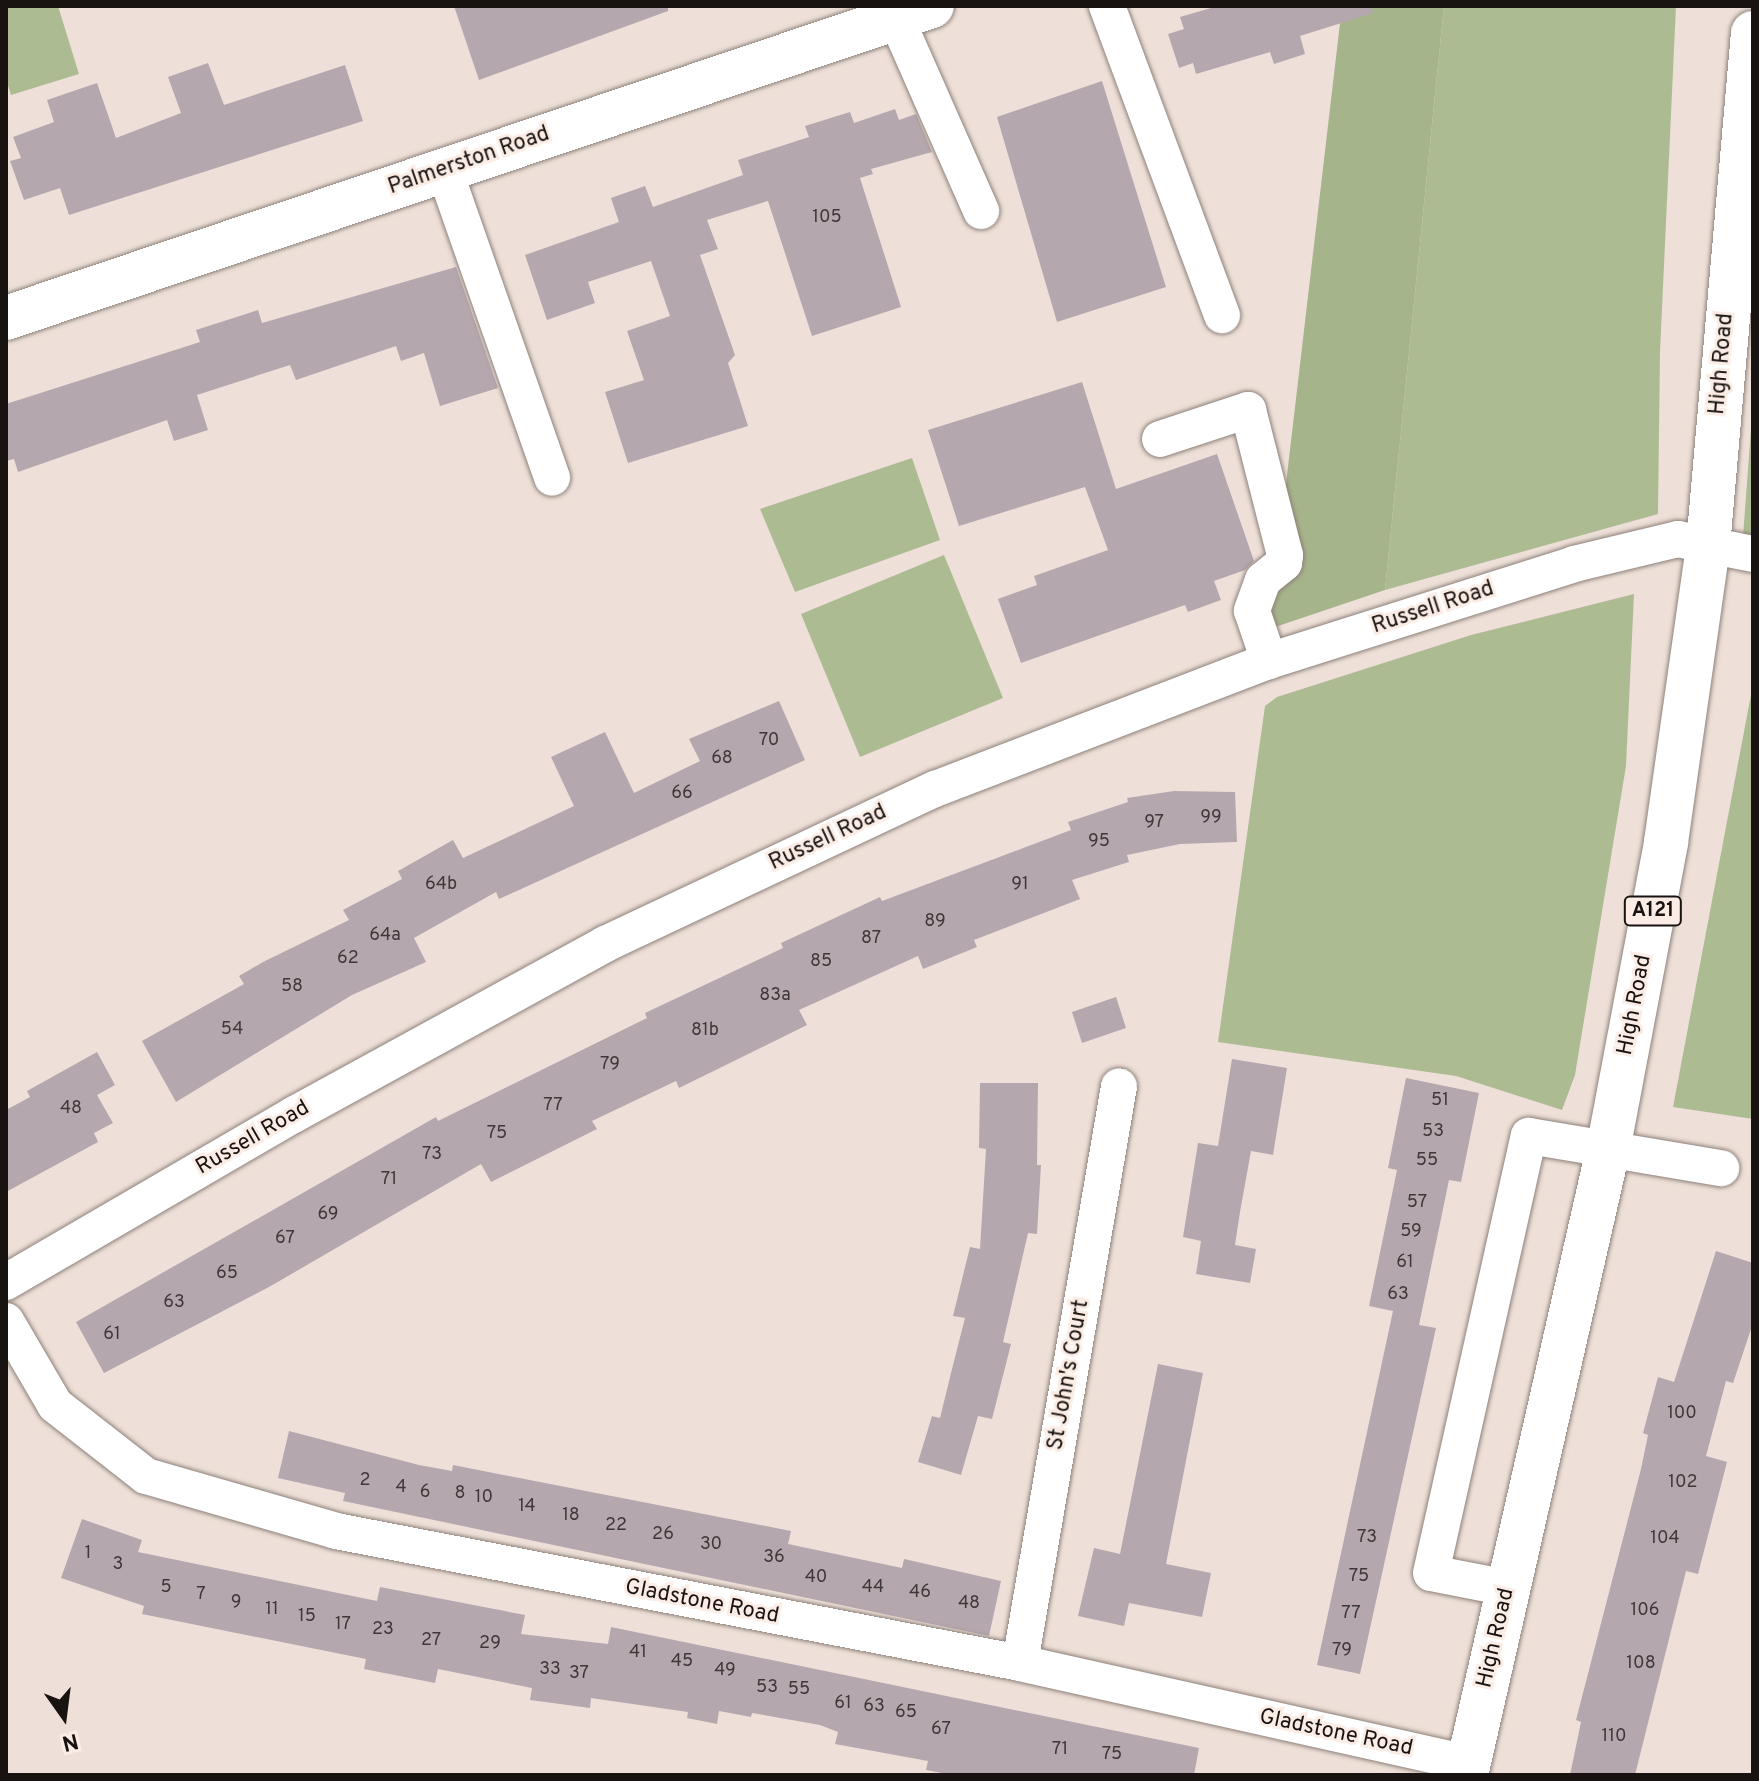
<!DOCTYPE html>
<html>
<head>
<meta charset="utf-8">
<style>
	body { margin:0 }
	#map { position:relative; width:1759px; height:1781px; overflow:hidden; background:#eee0d8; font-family:Overpass,sans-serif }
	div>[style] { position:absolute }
	.green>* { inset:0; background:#adbb93 }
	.forest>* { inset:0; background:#a6b48b }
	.building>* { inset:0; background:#b5a7ae }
	.roads { filter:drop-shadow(0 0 2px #8d817a) drop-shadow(0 0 2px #8d817a) }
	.minor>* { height:36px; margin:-18px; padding:0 18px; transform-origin:18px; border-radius:18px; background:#fff }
	.major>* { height:44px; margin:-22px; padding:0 22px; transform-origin:22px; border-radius:22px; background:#fff }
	span { translate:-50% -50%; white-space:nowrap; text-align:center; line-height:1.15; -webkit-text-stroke:6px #fbede5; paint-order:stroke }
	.number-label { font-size:18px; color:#3f3838 }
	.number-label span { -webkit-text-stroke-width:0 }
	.shield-label span { padding:2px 6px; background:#fbede5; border:2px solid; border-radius:6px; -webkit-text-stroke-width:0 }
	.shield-label { font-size:20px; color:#181310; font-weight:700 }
	.street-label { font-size:22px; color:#181310 }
	.frame { position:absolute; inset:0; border:8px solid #181310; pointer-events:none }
	.north { position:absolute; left:24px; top:1677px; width:80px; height:80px; -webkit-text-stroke:6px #fbede5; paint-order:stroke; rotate:166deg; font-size:22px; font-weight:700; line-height:32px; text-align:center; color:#181310 }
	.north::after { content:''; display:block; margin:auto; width:28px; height:36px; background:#181310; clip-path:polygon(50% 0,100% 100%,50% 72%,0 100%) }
</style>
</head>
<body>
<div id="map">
	<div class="green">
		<div style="clip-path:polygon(6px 6px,58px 6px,79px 74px,11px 95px,6px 79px)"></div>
		<div style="clip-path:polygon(1444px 6px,1676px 6px,1660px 352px,1658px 514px,1385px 590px)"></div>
		<div style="clip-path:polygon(1753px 402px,1753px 554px,1742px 550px)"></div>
		<div style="clip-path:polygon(912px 458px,940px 540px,795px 592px,760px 509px)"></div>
		<div style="clip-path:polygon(944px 555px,1003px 698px,860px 757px,801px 614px)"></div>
		<div style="clip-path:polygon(1634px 594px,1626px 766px,1575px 1075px,1562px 1110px,1456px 1076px,1218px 1042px,1265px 706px,1277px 697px,1471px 635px)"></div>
		<div style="clip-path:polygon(1753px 684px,1753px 1119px,1673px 1107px)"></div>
	</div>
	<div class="forest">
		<div style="clip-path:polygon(1342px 6px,1444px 6px,1385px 590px,1269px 629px)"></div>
	</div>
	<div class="building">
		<div style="clip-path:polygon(454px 6px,668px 6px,668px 11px,479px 80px)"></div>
		<div style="clip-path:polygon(1218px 6px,1372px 6px,1373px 13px,1300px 36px,1305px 54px,1274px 64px,1270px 52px,1196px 74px,1193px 63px,1179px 68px,1168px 34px,1184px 29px,1180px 17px)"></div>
		<div style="clip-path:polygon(208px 63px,224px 105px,345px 65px,363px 121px,69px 215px,60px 188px,24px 200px,10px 161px,21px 158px,13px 137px,54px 122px,47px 100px,97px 83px,116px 138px,181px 113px,168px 77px)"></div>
		<div style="clip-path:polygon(1102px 81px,1166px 287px,1057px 322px,997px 117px)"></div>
		<div style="clip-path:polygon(895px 109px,899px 120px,916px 114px,932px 152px,871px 169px,873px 174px,860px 178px,901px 307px,812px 336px,768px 201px,707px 220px,718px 249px,700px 255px,735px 355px,728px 363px,748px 426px,628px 463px,605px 392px,644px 380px,627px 331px,670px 316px,651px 261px,588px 282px,595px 303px,547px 320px,525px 255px,619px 222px,611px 198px,645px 186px,653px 207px,743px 175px,738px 160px,809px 137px,805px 126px,850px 112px,854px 123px)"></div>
		<div style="clip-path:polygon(456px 267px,498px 388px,440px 406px,424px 353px,401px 361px,396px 346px,296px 380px,290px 365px,197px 395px,208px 430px,174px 441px,167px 420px,18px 472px,14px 459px,6px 461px,6px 404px,200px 342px,196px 330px,258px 310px,262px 323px)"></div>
		<div style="clip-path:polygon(1082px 382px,1116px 489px,1217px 454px,1254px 561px,1245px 570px,1214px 581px,1221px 600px,1188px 612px,1185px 605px,1021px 663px,998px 599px,1037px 585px,1034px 576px,1108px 550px,1085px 487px,959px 526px,928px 430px)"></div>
		<div style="clip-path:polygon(779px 701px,805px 760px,499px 899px,496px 892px,414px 938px,426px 962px,352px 995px,176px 1102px,142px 1041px,244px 984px,239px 976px,263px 962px,349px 920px,343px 910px,402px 879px,398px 871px,453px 840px,463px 858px,574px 806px,551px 757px,605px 732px,634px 793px,700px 761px,689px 739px)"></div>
		<div style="clip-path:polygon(1174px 791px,1235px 792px,1237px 842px,1180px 844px,1127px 855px,1129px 862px,1072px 880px,1080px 899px,974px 940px,977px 947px,923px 969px,918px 956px,799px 1010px,807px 1025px,679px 1088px,676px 1081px,592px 1121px,597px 1129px,491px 1182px,481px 1164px,269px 1287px,104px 1373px,76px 1322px,436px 1117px,438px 1121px,647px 1018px,645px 1013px,783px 948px,781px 943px,880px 897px,882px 901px,1071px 830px,1068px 822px,1128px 802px,1127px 798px)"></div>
		<div style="clip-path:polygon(1116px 997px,1126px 1028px,1082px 1043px,1072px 1012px)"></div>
		<div style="clip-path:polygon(97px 1052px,115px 1085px,97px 1095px,113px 1123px,94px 1133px,98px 1142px,6px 1192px,6px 1110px,30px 1097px,27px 1091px)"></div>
		<div style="clip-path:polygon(1232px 1059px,1287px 1068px,1273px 1155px,1251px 1151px,1240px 1212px,1235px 1245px,1256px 1249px,1250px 1283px,1196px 1274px,1201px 1241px,1183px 1237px,1198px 1143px,1218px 1146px)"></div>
		<div style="clip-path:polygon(1406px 1078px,1479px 1093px,1461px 1182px,1449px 1180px,1419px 1325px,1436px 1328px,1360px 1674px,1317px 1665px,1393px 1311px,1369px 1306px,1397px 1170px,1388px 1168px)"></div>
		<div style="clip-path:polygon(980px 1083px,1038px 1083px,1037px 1165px,1041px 1165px,1037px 1234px,1028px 1233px,1003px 1342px,1011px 1344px,992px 1419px,978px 1416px,961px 1475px,918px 1462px,932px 1416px,940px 1418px,953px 1365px,965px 1318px,953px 1316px,970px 1247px,980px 1249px,986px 1149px,979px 1148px)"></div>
		<div style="clip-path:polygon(1716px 1251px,1753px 1263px,1753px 1323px,1733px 1383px,1726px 1381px,1706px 1456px,1727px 1462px,1698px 1574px,1686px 1571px,1635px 1775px,1570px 1775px,1581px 1722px,1576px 1720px,1641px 1469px,1648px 1435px,1643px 1433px,1658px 1377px,1674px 1382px)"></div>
		<div style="clip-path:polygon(1158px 1364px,1203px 1373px,1166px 1564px,1211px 1573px,1202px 1617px,1129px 1603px,1124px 1626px,1078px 1616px,1094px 1548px,1120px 1554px)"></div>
		<div style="clip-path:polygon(289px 1431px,419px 1465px,452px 1471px,453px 1465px,791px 1531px,788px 1544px,902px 1568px,904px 1559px,1001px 1581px,989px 1636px,343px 1501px,345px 1493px,278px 1478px)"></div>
		<div style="clip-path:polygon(82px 1519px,142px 1540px,138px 1552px,377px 1601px,380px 1587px,525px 1615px,521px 1634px,608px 1644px,611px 1627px,1199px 1748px,1194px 1775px,952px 1775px,926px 1770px,928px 1761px,835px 1744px,838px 1732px,820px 1725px,752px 1713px,751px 1717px,719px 1711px,717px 1724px,687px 1718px,688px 1712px,591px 1698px,590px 1708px,530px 1700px,532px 1688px,438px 1669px,435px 1683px,364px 1669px,366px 1659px,142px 1614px,144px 1606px,61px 1578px)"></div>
	</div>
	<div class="roads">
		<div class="minor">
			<div style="left:1107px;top:6px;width:330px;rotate:69.6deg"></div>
			<div style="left:896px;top:18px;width:211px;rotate:66.2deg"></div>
			<div style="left:444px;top:169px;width:327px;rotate:70.7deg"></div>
			<div style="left:1160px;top:439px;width:93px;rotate:-18.2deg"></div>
			<div style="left:1248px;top:410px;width:150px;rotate:75.7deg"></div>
			<div style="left:1285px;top:555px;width:8px;rotate:97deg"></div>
			<div style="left:1284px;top:563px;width:27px;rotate:141deg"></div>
			<div style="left:1263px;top:580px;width:33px;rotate:110deg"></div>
			<div style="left:1252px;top:611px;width:53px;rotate:71.2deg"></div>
			<div style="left:6px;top:1282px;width:334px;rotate:-30.2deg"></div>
			<div style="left:295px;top:1114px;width:354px;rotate:-28.7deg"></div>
			<div style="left:605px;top:944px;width:365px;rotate:-25.2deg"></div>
			<div style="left:935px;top:789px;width:358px;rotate:-21deg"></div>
			<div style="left:1269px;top:661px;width:320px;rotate:-17.6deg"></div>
			<div style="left:1574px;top:564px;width:107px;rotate:-13.5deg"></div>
			<div style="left:1678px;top:539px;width:76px;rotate:11.3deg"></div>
			<div style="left:6px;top:1321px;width:97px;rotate:59.7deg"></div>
			<div style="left:55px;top:1405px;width:115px;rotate:38deg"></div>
			<div style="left:146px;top:1476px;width:198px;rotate:16.1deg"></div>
			<div style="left:336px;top:1531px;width:697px;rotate:10.92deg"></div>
			<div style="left:1020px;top:1663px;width:459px;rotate:12.6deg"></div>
			<div style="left:1508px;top:1588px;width:78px;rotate:-169deg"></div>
			<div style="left:1431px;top:1573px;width:448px;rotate:-77.4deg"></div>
			<div style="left:1529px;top:1136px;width:195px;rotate:9.5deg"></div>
			<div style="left:1020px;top:1663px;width:585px;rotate:-80.26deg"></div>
		</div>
		<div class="major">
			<div style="left:6px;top:318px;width:977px;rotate:-18.62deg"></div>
			<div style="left:1466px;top:1775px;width:641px;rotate:-77.2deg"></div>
			<div style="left:1608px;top:1150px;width:313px;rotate:-79.3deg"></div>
			<div style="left:1666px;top:842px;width:299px;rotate:-81.9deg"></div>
			<div style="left:1708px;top:546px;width:515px;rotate:-84.99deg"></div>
		</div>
	</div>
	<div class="number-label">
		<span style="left:827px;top:218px">105</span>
		<span style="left:769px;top:741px">70</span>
		<span style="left:722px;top:759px">68</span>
		<span style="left:682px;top:794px">66</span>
		<span style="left:1211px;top:818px">99</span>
		<span style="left:1154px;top:823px">97</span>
		<span style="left:1099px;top:842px">95</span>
		<span style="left:441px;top:885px">64b</span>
		<span style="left:1020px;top:885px">91</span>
		<span style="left:935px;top:922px">89</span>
		<span style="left:385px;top:936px">64a</span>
		<span style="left:871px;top:939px">87</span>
		<span style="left:348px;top:959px">62</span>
		<span style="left:821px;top:962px">85</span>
		<span style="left:292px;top:987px">58</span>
		<span style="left:775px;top:996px">83a</span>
		<span style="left:232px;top:1030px">54</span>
		<span style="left:705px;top:1031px">81b</span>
		<span style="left:610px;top:1065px">79</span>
		<span style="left:1440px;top:1101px">51</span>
		<span style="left:553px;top:1106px">77</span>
		<span style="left:71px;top:1109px">48</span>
		<span style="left:1433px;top:1132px">53</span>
		<span style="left:497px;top:1134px">75</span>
		<span style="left:432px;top:1155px">73</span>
		<span style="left:1427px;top:1161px">55</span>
		<span style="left:389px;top:1180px">71</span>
		<span style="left:1417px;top:1203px">57</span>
		<span style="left:328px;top:1215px">69</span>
		<span style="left:1411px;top:1232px">59</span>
		<span style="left:285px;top:1239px">67</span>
		<span style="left:1405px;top:1263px">61</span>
		<span style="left:227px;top:1274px">65</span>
		<span style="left:1398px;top:1295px">63</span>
		<span style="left:174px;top:1303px">63</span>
		<span style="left:112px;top:1335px">61</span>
		<span style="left:1682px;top:1414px">100</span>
		<span style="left:365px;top:1481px">2</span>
		<span style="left:1683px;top:1483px">102</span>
		<span style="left:401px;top:1488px">4</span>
		<span style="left:425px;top:1493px">6</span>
		<span style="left:460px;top:1494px">8</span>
		<span style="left:484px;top:1498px">10</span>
		<span style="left:527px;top:1507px">14</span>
		<span style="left:571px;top:1516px">18</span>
		<span style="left:616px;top:1526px">22</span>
		<span style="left:663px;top:1535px">26</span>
		<span style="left:1367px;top:1538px">73</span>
		<span style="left:1665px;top:1539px">104</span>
		<span style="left:711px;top:1545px">30</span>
		<span style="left:88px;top:1554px">1</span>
		<span style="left:774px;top:1558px">36</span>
		<span style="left:118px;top:1565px">3</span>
		<span style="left:1359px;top:1577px">75</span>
		<span style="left:816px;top:1578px">40</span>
		<span style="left:166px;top:1588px">5</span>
		<span style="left:873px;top:1588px">44</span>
		<span style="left:920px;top:1593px">46</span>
		<span style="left:201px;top:1595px">7</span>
		<span style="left:236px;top:1603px">9</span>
		<span style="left:969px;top:1604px">48</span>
		<span style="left:272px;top:1610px">11</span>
		<span style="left:1645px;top:1611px">106</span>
		<span style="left:1351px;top:1614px">77</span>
		<span style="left:307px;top:1617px">15</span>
		<span style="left:343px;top:1625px">17</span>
		<span style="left:383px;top:1630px">23</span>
		<span style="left:431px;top:1641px">27</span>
		<span style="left:490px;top:1644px">29</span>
		<span style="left:1342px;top:1651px">79</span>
		<span style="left:638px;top:1653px">41</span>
		<span style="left:682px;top:1662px">45</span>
		<span style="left:1641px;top:1664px">108</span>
		<span style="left:550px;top:1670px">33</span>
		<span style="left:725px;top:1671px">49</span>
		<span style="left:579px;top:1674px">37</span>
		<span style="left:767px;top:1688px">53</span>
		<span style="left:799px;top:1690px">55</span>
		<span style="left:843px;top:1704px">61</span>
		<span style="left:874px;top:1707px">63</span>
		<span style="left:906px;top:1713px">65</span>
		<span style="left:941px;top:1730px">67</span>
		<span style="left:1614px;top:1737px">110</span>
		<span style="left:1060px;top:1750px">71</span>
		<span style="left:1112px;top:1755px">75</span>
	</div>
	<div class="shield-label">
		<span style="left:1653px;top:911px">A121</span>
	</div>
	<div class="street-label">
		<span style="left:469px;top:161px;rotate:-19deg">Palmerston Road</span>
		<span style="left:1722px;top:364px;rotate:-85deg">High Road</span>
		<span style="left:1433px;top:608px;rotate:-18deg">Russell Road</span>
		<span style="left:828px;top:838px;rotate:-25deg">Russell Road</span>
		<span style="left:1635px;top:1005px;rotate:-79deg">High Road</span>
		<span style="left:253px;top:1138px;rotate:-30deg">Russell Road</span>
		<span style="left:1069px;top:1375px;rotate:-80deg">St John's Court</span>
		<span style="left:702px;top:1602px;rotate:11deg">Gladstone Road</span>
		<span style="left:1496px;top:1638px;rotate:-77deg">High Road</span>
		<span style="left:1336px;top:1733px;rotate:12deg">Gladstone Road</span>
	</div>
	<div class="frame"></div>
	<div class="north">N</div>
</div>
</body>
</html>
